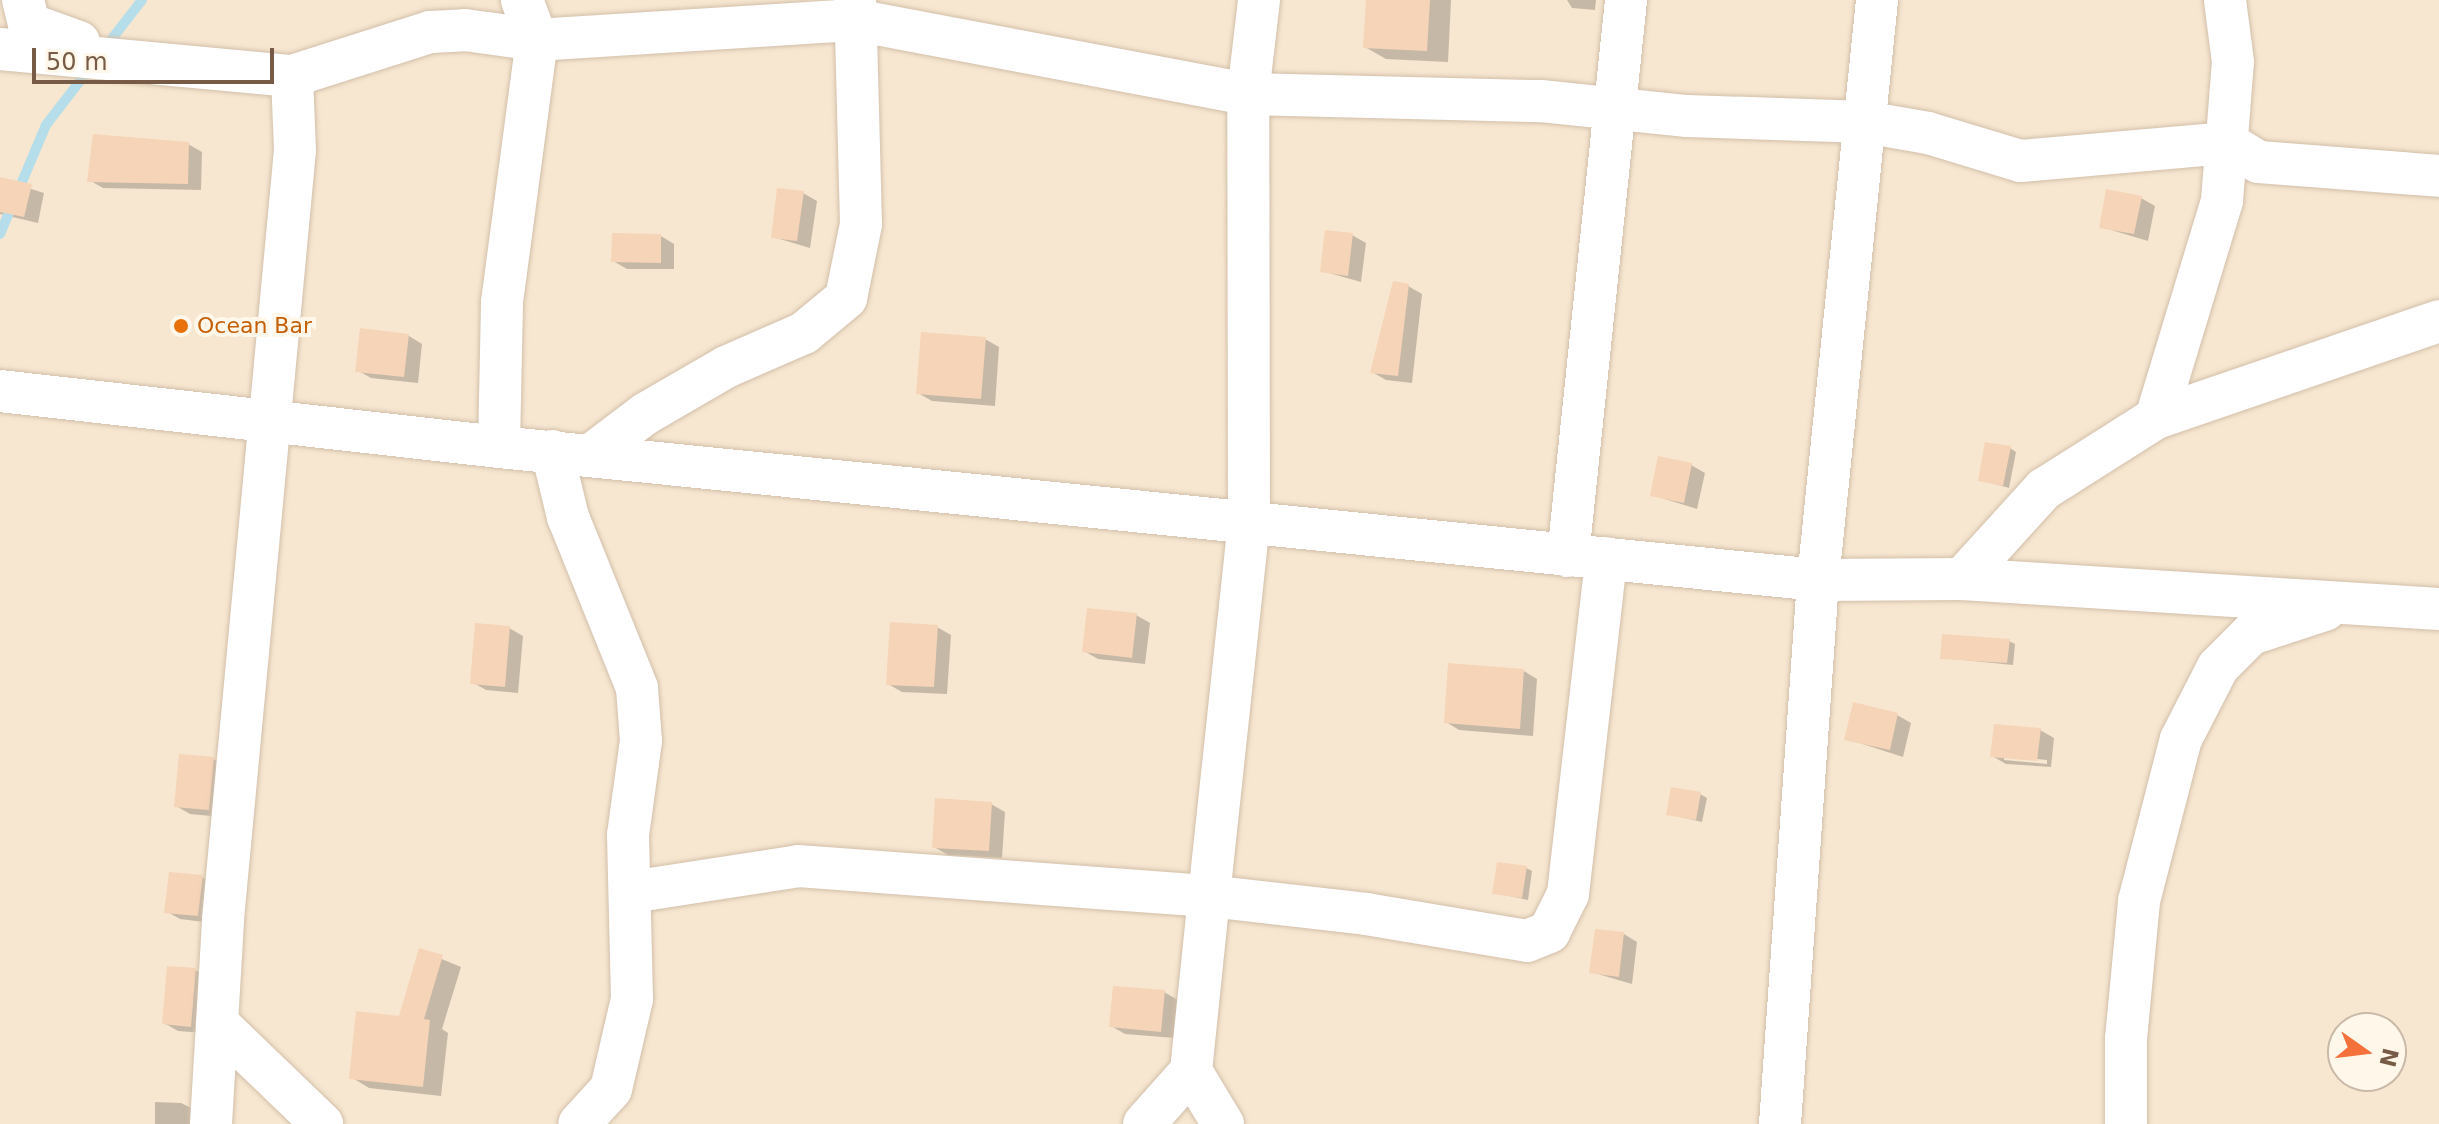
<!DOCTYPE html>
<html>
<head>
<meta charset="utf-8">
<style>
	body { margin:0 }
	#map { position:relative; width:2439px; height:1124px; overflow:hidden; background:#fef5e2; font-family:"DejaVu Sans",sans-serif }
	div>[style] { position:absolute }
	.residential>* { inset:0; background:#f7e7d0 }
	.shadow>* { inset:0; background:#0003 }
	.stream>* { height:10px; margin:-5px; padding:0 5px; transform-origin:5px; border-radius:5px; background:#b5deea }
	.building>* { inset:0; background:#f6d4b7 }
	.roads { filter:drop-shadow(0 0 2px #d2bfaa) drop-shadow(0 0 2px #d2bfaa) }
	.minor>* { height:42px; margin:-21px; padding:0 21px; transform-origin:21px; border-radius:21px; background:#fff }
	.dots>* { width:22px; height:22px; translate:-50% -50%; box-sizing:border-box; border:4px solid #fff8ea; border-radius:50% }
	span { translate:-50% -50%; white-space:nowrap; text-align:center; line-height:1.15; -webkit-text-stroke:8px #fff8ea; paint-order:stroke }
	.food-label { font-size:22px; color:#c56008 }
	.left { translate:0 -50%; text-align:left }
	.north { position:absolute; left:2327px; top:1012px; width:80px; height:80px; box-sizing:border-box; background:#fff8ea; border:2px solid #c9b9a8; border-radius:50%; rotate:104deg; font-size:22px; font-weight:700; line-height:32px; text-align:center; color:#785b46 }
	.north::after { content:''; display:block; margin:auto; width:28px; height:36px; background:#f4713c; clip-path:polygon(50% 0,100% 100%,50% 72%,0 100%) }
	.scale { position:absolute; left:32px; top:48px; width:242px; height:36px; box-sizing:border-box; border:4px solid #785b46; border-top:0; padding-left:10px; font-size:24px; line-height:28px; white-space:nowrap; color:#785b46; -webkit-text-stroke:6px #fff8ea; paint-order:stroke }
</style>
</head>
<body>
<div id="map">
	<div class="residential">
		<div style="clip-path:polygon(evenodd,0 0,2439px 0,2439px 1124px,0 1124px,0 0,2343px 1028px,2391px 1028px,2391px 1076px,2343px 1076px,2343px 1028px)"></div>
	</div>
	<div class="shadow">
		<div style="clip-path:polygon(1368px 0,1451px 0,1448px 62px,1386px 59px,1365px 47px)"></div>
		<div style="clip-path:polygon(1567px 0,1596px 0,1595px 10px,1572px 8px)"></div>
		<div style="clip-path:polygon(188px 144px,202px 152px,201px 190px,103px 188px,89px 180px)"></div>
		<div style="clip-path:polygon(0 179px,44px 193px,38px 223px,0 214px)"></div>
		<div style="clip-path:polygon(803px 193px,817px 201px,810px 248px,773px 237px)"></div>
		<div style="clip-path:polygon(2141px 198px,2155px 206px,2148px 241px,2101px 227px)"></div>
		<div style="clip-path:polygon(1352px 235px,1366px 243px,1361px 282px,1322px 271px)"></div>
		<div style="clip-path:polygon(661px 236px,674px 244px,674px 269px,627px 269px,613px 261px)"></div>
		<div style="clip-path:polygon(1408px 286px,1422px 294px,1412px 383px,1386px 380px,1372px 372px)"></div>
		<div style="clip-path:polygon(362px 331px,409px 336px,422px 344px,418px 383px,371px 378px,357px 370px)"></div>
		<div style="clip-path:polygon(985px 339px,999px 347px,995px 406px,932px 401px,918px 393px)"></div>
		<div style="clip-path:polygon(2010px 448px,2016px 452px,2009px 488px,1980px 480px)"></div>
		<div style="clip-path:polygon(1691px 465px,1705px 473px,1697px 509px,1652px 495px)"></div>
		<div style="clip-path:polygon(1136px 615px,1150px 623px,1145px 664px,1098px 659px,1084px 651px)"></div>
		<div style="clip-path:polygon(937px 627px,951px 635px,947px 694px,902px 692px,888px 684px)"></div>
		<div style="clip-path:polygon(509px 628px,523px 636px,518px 693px,486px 690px,472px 682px)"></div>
		<div style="clip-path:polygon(2009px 641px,2015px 644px,2013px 665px,1942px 658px)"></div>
		<div style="clip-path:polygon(1524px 671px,1537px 679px,1533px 736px,1459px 730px,1446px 722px)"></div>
		<div style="clip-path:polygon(1897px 715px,1911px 723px,1903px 757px,1847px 739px)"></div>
		<div style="clip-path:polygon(evenodd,2040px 730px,2054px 738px,2051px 767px,2006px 764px,1992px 756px,2040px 730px,2004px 756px,2047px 760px,2047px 764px,2004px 760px,2004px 756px)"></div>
		<div style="clip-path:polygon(213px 759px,227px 767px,222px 817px,190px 814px,176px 806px)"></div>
		<div style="clip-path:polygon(1700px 794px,1707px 798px,1702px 822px,1668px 814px)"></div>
		<div style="clip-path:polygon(991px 804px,1005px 812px,1002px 858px,948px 855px,934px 847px)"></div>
		<div style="clip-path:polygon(1526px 868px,1532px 871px,1528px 900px,1495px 893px)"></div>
		<div style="clip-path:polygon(202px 877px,216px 885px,212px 923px,180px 919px,166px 911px)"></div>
		<div style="clip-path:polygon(1624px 934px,1637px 942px,1632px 984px,1591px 972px)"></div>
		<div style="clip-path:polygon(420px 950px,461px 967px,442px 1029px,448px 1033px,441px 1096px,369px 1088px,351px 1077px,401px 1019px)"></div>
		<div style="clip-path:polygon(195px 970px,209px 978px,205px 1033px,178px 1031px,164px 1023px)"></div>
		<div style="clip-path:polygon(1164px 992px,1178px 1000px,1175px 1038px,1125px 1034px,1111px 1026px)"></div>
		<div style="clip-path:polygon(155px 1102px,181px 1103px,195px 1110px,195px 1124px,155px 1124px)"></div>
	</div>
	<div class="stream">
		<div style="left:104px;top:49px;width:62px;rotate:-52.2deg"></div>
		<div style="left:0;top:234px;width:118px;rotate:-67.1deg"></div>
		<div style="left:46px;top:125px;width:72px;rotate:-52.3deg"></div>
	</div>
	<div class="building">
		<div style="clip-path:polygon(1366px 0,1430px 0,1427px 51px,1363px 48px)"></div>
		<div style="clip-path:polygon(93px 134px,189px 142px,188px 184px,87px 182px)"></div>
		<div style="clip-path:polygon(0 177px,32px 184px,24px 217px,0 212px)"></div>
		<div style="clip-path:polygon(777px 188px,804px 191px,797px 241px,771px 238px)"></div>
		<div style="clip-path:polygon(2106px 189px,2142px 196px,2134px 234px,2099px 228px)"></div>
		<div style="clip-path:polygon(1325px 230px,1353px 233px,1348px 276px,1320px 272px)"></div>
		<div style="clip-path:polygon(612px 233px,661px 234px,661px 263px,611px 262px)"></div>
		<div style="clip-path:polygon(1393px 281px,1409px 284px,1398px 376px,1370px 373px)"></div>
		<div style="clip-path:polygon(360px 328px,409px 334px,404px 377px,355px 372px)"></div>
		<div style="clip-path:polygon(921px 332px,986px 337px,981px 399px,916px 394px)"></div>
		<div style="clip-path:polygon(1985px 442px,2011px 446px,2003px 486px,1978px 481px)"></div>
		<div style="clip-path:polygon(1658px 456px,1692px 463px,1684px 503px,1650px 496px)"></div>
		<div style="clip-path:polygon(1087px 608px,1137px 613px,1132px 658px,1082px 652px)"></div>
		<div style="clip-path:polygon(890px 622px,938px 625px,934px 687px,886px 685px)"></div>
		<div style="clip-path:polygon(475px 623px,510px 626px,505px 687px,470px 684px)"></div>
		<div style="clip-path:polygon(1942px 634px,2010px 639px,2007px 663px,1940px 659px)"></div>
		<div style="clip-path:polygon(1448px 663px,1524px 669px,1520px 729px,1444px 723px)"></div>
		<div style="clip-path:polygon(1853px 702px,1898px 713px,1890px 750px,1844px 740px)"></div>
		<div style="clip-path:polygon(1994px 724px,2041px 728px,2037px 761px,1990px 757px)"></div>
		<div style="clip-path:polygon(179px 754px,214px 757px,209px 810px,174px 807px)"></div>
		<div style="clip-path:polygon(1671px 787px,1701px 792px,1696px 820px,1666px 815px)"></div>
		<div style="clip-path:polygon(935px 798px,992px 802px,989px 851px,932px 848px)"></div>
		<div style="clip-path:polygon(1497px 862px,1527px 866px,1522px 898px,1492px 894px)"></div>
		<div style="clip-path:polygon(169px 872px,203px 875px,198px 916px,164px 913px)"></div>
		<div style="clip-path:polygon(1595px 929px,1624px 932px,1619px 977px,1589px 973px)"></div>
		<div style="clip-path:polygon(419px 948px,443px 955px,424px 1019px,430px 1020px,423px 1087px,349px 1079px,356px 1011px,399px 1016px)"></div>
		<div style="clip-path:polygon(167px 966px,196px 968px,191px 1027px,162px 1024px)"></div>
		<div style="clip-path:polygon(1113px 986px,1165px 990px,1161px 1032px,1109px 1027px)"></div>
	</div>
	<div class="roads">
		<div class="minor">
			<div style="left:23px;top:0;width:25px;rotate:76deg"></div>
			<div style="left:29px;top:24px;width:53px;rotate:19.8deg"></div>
			<div style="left:0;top:49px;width:293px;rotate:5.3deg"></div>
			<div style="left:292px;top:76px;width:145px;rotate:-17.7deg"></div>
			<div style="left:430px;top:32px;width:35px;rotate:-3deg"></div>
			<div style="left:465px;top:30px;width:73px;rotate:7.9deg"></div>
			<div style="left:537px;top:40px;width:319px;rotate:-3.6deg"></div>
			<div style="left:855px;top:20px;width:400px;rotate:10.7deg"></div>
			<div style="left:1248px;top:94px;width:293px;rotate:1.4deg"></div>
			<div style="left:1541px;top:101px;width:147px;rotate:5.9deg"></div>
			<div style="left:1687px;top:116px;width:178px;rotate:1.9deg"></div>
			<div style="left:1865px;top:122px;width:64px;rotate:9.9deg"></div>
			<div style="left:1928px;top:133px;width:97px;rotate:16.8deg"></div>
			<div style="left:2021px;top:161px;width:208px;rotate:-5deg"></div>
			<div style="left:2228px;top:143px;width:36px;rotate:32deg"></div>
			<div style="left:2259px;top:162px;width:181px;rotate:4.4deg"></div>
			<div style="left:0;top:391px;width:502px;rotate:6.4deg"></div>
			<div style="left:499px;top:447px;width:1326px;rotate:5.76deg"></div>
			<div style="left:1818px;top:580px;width:144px;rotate:-0.4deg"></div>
			<div style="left:1962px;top:579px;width:478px;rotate:3.6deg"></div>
			<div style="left:2156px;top:418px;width:227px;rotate:-73.1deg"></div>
			<div style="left:2222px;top:201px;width:139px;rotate:-85.5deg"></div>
			<div style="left:2233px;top:62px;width:63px;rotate:-97.4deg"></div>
			<div style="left:499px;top:447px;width:145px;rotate:-88.8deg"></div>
			<div style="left:502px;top:302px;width:264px;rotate:-82.4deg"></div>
			<div style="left:537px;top:40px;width:43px;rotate:-110.6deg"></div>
			<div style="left:552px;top:451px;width:68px;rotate:76.4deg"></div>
			<div style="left:568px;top:517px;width:184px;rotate:68deg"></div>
			<div style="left:637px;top:688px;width:53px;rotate:85.7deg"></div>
			<div style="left:641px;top:741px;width:95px;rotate:97.9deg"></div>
			<div style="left:628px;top:835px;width:164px;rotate:88.6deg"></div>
			<div style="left:632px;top:999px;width:92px;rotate:103.1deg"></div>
			<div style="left:611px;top:1089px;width:47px;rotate:132.4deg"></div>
			<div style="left:591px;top:455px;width:68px;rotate:-37.2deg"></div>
			<div style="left:645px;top:414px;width:94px;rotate:-30.1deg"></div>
			<div style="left:726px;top:367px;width:85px;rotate:-23.6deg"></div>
			<div style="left:804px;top:333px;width:55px;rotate:-39.8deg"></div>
			<div style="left:846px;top:298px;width:76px;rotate:-78.5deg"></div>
			<div style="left:861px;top:224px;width:224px;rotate:-91.5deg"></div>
			<div style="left:1568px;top:556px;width:559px;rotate:-84.04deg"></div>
			<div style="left:1962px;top:579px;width:122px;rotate:-47.7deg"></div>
			<div style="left:2044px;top:489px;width:133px;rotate:-32.4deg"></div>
			<div style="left:2156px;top:418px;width:299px;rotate:-18.9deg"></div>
			<div style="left:631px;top:892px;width:169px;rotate:-8.8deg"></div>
			<div style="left:798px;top:866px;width:412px;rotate:4.2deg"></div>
			<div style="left:1209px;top:896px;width:375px;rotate:-83.9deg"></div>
			<div style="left:1249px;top:523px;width:429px;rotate:-90.1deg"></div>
			<div style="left:1248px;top:94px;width:95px;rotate:-83.3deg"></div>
			<div style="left:217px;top:1023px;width:146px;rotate:43.9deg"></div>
			<div style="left:1191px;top:1071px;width:62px;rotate:58.9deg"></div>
			<div style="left:211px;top:1124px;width:205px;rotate:-86.6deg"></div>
			<div style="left:223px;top:919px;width:772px;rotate:-84.65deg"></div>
			<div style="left:295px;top:150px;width:74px;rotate:-92.3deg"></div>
			<div style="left:1144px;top:1124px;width:71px;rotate:-48.4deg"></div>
			<div style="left:1191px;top:1071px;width:176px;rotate:-84.1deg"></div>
			<div style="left:1209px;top:896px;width:158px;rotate:6.5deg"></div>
			<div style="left:1366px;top:914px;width:163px;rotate:9.5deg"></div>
			<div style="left:1527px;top:941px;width:24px;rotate:-22deg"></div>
			<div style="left:1549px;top:932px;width:42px;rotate:-63.4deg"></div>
			<div style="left:1568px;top:894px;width:338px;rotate:-83.5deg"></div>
			<div style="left:1780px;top:1124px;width:545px;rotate:-86deg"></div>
			<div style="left:1818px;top:580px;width:583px;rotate:-84.19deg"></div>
			<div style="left:2126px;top:1124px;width:85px;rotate:-90deg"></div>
			<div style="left:2126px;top:1039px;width:139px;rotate:-84.6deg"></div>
			<div style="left:2139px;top:901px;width:167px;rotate:-75.5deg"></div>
			<div style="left:2181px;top:739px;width:81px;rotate:-62.8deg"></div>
			<div style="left:2218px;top:667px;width:47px;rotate:-45deg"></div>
			<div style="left:2251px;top:634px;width:78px;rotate:-18deg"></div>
		</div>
	</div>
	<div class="dots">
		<div style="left:181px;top:326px;background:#e8710a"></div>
	</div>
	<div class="food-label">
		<span class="left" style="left:197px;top:326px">Ocean Bar</span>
	</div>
	<div class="north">N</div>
	<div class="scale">50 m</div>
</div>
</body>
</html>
